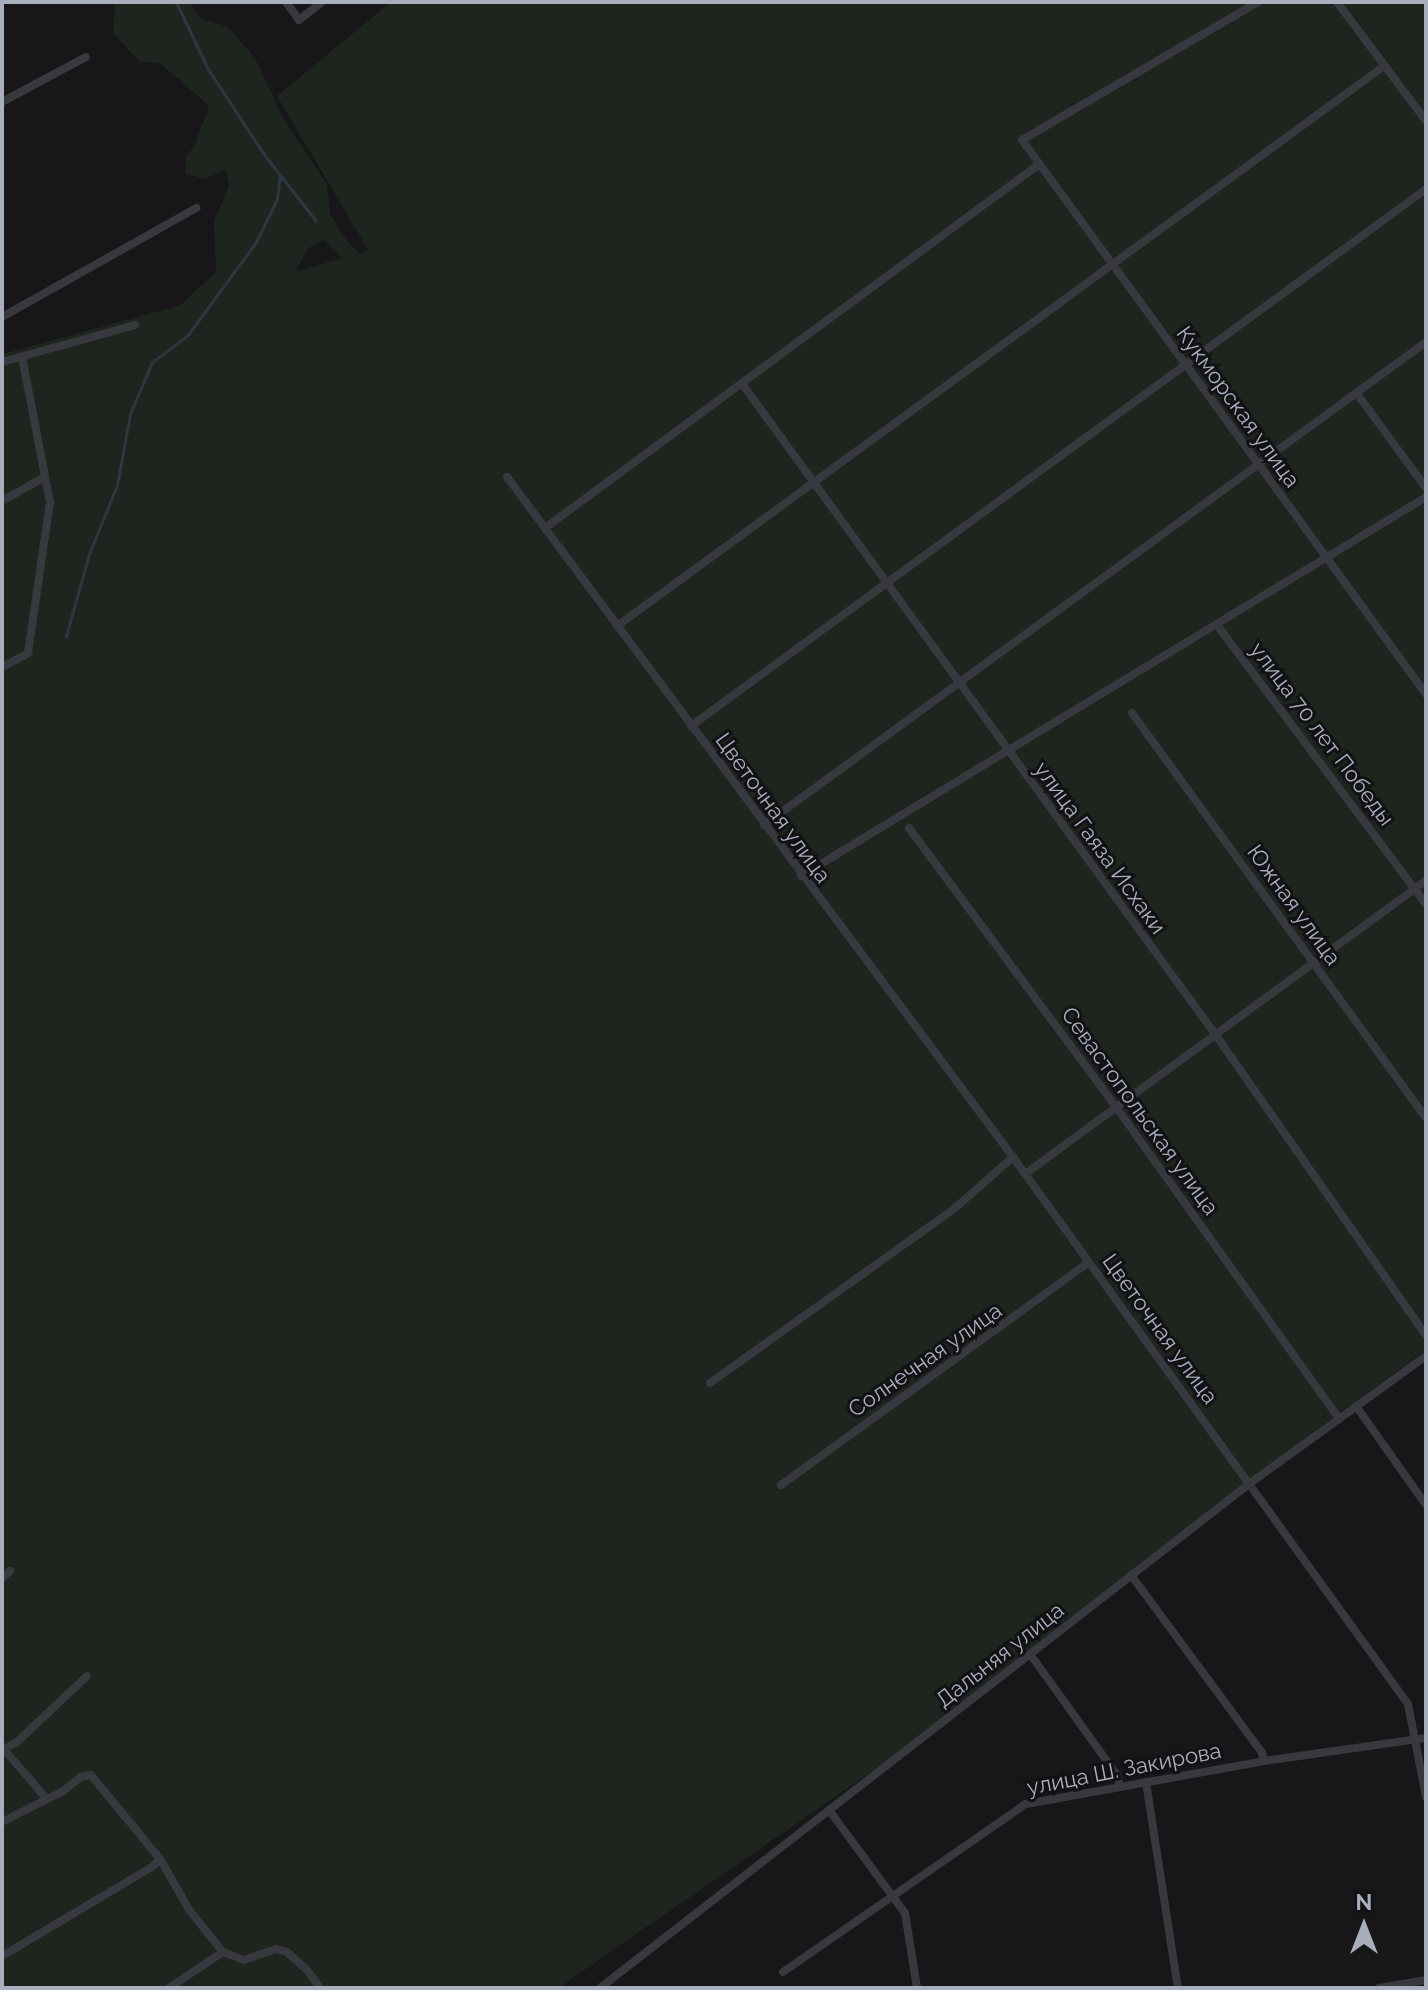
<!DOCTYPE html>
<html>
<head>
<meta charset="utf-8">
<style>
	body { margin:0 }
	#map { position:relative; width:1428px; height:1990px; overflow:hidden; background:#17171a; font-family:Raleway,sans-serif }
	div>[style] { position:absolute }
	.green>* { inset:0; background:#1d251e }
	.stream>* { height:3px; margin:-1.5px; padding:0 1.5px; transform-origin:1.5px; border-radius:1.5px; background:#2c373f }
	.minor>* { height:8px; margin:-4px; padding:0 4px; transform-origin:4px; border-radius:4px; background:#38393f }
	span { translate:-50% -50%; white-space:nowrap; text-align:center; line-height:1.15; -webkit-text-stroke:6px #121215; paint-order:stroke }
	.street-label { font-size:22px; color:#a8aebb }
	.frame { position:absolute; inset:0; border:4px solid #a8aebb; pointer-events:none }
	.north { position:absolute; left:1324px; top:1886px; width:80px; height:80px; -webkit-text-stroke:6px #121215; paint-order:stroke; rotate:0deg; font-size:22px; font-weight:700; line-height:32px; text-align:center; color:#a8aebb }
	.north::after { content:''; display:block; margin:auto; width:28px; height:36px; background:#a8aebb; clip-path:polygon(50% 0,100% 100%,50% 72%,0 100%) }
</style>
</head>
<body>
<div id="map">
	<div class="green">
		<div style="clip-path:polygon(evenodd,115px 2px,190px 2px,201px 19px,228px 27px,255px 58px,283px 118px,327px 184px,330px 214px,349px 244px,360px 253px,368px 250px,277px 96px,391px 2px,1426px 2px,1426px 1350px,1321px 1426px,935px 1728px,558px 1988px,2px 1988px,2px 354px,181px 305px,216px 272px,214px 220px,229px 186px,225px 169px,205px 179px,186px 174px,185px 158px,194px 147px,209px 106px,160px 63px,140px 62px,113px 33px,115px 2px,324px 240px,342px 258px,295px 272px,307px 249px,324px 240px)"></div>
	</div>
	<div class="stream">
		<div style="left:176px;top:2px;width:74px;rotate:64.5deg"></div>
		<div style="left:208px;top:69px;width:100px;rotate:56.8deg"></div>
		<div style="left:263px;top:153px;width:86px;rotate:52.1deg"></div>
		<div style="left:66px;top:636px;width:85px;rotate:-74.3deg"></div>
		<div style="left:89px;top:554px;width:74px;rotate:-67.9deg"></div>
		<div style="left:117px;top:485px;width:72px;rotate:-79.6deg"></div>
		<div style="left:130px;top:414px;width:56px;rotate:-67.1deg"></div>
		<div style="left:152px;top:362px;width:44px;rotate:-36.6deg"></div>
		<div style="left:187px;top:336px;width:117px;rotate:-53.7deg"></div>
		<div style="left:256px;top:242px;width:48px;rotate:-64deg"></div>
		<div style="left:277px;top:199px;width:23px;rotate:-83deg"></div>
	</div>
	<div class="minor">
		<div style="left:286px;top:2px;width:22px;rotate:54deg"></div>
		<div style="left:299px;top:20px;width:29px;rotate:-38deg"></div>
		<div style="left:1258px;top:2px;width:273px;rotate:149.7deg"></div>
		<div style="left:1022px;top:140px;width:686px;rotate:53.9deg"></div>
		<div style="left:1337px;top:2px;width:149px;rotate:53.2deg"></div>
		<div style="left:2px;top:102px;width:95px;rotate:-28.2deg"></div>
		<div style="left:2px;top:317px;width:223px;rotate:-29.3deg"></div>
		<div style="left:2px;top:362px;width:138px;rotate:-15.5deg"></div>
		<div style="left:743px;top:385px;width:802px;rotate:53.97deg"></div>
		<div style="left:1215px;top:1034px;width:368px;rotate:55deg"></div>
		<div style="left:1358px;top:395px;width:115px;rotate:53.8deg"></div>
		<div style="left:507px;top:477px;width:848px;rotate:53.35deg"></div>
		<div style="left:1013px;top:1157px;width:675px;rotate:54.17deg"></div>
		<div style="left:1408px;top:1704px;width:95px;rotate:79deg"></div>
		<div style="left:2px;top:501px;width:49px;rotate:-29.2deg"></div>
		<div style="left:545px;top:528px;width:612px;rotate:-36.36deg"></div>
		<div style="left:1217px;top:625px;width:349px;rotate:53.2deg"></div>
		<div style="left:617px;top:626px;width:950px;rotate:-36.13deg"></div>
		<div style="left:2px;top:667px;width:30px;rotate:-28deg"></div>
		<div style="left:28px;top:653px;width:153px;rotate:-81.7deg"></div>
		<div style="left:50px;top:502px;width:148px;rotate:-100.9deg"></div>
		<div style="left:1132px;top:713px;width:500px;rotate:54.02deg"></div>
		<div style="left:691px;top:726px;width:910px;rotate:-36.15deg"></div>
		<div style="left:764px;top:825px;width:819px;rotate:-36.11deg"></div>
		<div style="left:909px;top:828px;width:347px;rotate:53.4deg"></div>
		<div style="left:1116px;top:1107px;width:384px;rotate:54.4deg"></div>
		<div style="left:801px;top:876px;width:731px;rotate:-31.23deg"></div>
		<div style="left:1025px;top:1174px;width:497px;rotate:-36.2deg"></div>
		<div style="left:710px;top:1383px;width:300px;rotate:-35.5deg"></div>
		<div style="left:954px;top:1209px;width:79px;rotate:-41.4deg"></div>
		<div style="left:1356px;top:1406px;width:121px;rotate:54.7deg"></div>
		<div style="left:781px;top:1485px;width:380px;rotate:-35.9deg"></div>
		<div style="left:1131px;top:1575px;width:221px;rotate:53.6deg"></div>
		<div style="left:1262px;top:1753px;width:8px;rotate:76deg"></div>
		<div style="left:2px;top:1578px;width:11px;rotate:-41deg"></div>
		<div style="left:1030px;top:1654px;width:149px;rotate:54.3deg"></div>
		<div style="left:1117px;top:1775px;width:12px;rotate:76deg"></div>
		<div style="left:3px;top:1748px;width:65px;rotate:49.4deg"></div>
		<div style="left:4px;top:1749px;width:15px;rotate:-28deg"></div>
		<div style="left:17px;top:1742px;width:96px;rotate:-43.3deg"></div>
		<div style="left:1146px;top:1782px;width:208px;rotate:81.2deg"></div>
		<div style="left:829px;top:1810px;width:128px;rotate:53.6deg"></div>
		<div style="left:905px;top:1913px;width:76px;rotate:80.9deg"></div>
		<div style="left:2px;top:1822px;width:68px;rotate:-26.9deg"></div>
		<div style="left:63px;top:1791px;width:23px;rotate:-38deg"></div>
		<div style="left:81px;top:1777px;width:10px;rotate:-11deg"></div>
		<div style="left:91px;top:1775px;width:109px;rotate:50.6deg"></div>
		<div style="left:160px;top:1859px;width:60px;rotate:60deg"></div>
		<div style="left:190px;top:1911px;width:53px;rotate:51.2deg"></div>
		<div style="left:223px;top:1952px;width:22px;rotate:21deg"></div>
		<div style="left:244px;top:1960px;width:34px;rotate:-19deg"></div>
		<div style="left:276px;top:1949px;width:11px;rotate:15deg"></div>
		<div style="left:287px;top:1952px;width:27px;rotate:42deg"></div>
		<div style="left:307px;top:1970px;width:22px;rotate:54deg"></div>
		<div style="left:2px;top:1956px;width:174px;rotate:-30.7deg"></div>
		<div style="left:152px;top:1867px;width:11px;rotate:-45deg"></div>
		<div style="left:783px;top:1972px;width:295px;rotate:-34.7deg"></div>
		<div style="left:1026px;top:1804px;width:242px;rotate:-10.2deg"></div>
		<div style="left:1264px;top:1761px;width:164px;rotate:-8.1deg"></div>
		<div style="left:169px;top:1988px;width:65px;rotate:-33.7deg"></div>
		<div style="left:600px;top:1988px;width:822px;rotate:-37.83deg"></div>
		<div style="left:1249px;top:1484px;width:218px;rotate:-35.9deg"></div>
		<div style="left:1379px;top:1988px;width:48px;rotate:-9.7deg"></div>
	</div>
	<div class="street-label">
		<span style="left:1238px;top:407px;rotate:54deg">Кукморская улица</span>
		<span style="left:1322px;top:734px;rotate:53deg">улица 70 лет Победы</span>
		<span style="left:773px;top:808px;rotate:54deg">Цветочная улица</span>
		<span style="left:1100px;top:848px;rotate:54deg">улица Гаяза Исхаки</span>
		<span style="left:1294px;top:905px;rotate:54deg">Южная улица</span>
		<span style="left:1140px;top:1111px;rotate:54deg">Севастопольская улица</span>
		<span style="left:1160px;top:1329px;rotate:54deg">Цветочная улица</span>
		<span style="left:925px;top:1360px;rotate:-35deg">Солнечная улица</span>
		<span style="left:1000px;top:1655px;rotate:-38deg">Дальняя улица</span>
		<span style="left:1124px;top:1769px;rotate:-11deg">улица Ш. Закирова</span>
	</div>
	<div class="frame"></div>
	<div class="north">N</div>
</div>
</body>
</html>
